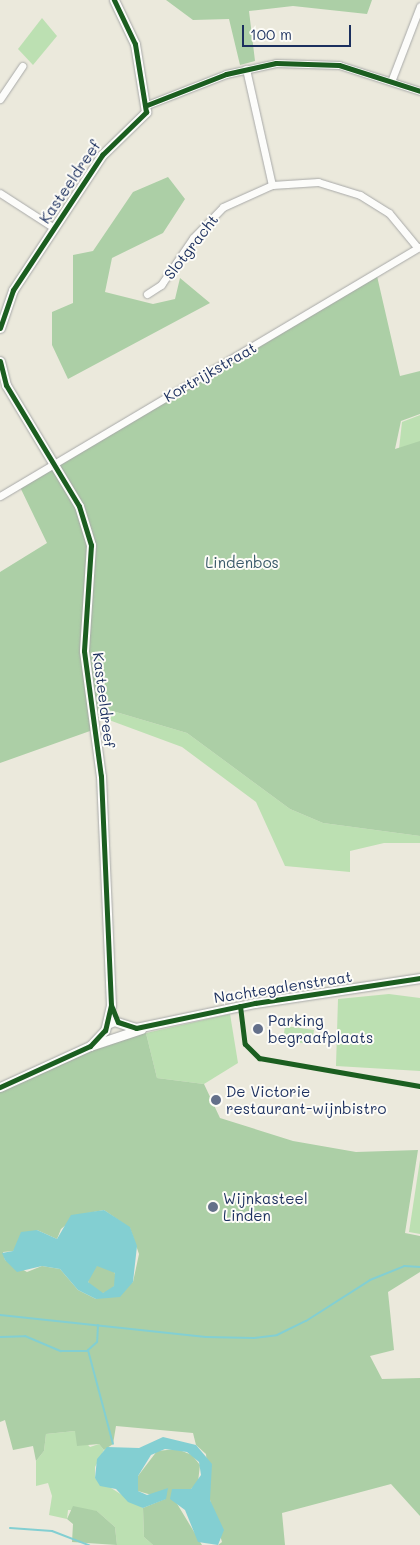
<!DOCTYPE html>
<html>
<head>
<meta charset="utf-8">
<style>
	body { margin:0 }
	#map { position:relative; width:420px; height:1545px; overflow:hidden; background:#ebe9dc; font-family:Mali,sans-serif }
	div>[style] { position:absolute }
	.green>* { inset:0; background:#bce0b2 }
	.forest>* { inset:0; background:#accfa6 }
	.round { border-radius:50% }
	.water>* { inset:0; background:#83cfd2 }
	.stream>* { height:2px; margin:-1px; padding:0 1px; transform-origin:1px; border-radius:1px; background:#83cfd2 }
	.roads { filter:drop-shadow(0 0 1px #a8a9a8) drop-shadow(0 0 1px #a8a9a8) }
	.minor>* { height:7px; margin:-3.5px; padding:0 3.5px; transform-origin:3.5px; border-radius:3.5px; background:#fcfcfa }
	.tertiary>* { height:9px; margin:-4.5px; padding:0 4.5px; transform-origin:4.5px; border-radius:4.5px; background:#fcfcfa }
	.cycleway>* { height:5px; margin:-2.5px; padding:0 2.5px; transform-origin:2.5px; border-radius:2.5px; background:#1b5e20 }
	.dots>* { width:14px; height:14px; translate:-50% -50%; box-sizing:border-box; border:2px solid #fdfcf7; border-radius:50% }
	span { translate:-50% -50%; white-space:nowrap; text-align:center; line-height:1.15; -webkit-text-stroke:4px #fdfcf7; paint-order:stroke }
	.street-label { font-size:15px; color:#1b2f5e }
	.park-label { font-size:15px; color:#3a5a6a }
	.poi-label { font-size:15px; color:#1b2f5e }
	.left { translate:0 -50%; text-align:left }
	.scale { position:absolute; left:242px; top:25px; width:109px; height:22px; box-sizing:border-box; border:2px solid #1b2f5e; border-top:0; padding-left:6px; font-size:15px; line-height:18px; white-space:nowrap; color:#1b2f5e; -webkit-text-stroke:4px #fdfcf7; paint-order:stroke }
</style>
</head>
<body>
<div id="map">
	<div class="green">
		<div style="clip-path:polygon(42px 18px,57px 36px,33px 65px,18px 49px)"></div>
		<div style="clip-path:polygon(420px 415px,420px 443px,399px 449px,402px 422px)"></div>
		<div style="clip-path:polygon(99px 707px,187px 733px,290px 809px,323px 823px,420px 836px,420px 843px,384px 843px,350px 851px,350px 872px,285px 866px,256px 802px,182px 747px,109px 720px)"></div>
		<div style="clip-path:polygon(389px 994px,420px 998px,420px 1071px,336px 1066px,338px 999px)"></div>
		<div style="clip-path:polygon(230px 1014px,238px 1063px,204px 1084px,157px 1078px,146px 1033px)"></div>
		<div style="clip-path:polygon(285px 1026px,314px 1030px,312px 1044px,283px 1041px)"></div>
		<div style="clip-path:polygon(420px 1160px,420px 1234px,409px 1232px)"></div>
		<div style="clip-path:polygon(75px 1431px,90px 1447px,99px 1444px,104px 1450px,95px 1467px,95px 1478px,143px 1508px,144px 1537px,153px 1545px,117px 1545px,115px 1527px,97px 1511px,68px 1510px,67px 1519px,49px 1515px,52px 1496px,48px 1483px,36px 1486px,36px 1461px,44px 1451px,46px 1434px)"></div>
	</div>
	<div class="forest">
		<div style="clip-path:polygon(166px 0,372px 0,367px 14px,293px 6px,249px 11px,255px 61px,240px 65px,229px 19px,193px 20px)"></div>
		<div style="clip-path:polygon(168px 177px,185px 199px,163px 233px,112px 258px,105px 292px,153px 304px,175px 299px,180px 278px,210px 303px,68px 379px,52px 345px,52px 312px,73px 303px,73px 255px,93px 251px,133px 192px)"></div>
		<div style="clip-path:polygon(377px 276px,400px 376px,420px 371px,420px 414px,401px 421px,395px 449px,420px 441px,420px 836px,323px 823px,290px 809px,187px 733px,99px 707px,90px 731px,0 763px,0 572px,47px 543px,20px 487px)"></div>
		<div style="clip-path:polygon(evenodd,146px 1033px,157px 1078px,204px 1084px,220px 1118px,293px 1141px,356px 1152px,418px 1150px,405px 1233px,420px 1236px,420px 1272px,388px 1292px,394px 1350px,370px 1356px,382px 1379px,420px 1378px,420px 1516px,391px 1484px,282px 1513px,285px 1545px,218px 1545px,222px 1542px,210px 1500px,206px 1454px,196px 1445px,193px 1433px,116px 1426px,113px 1444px,104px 1450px,99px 1444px,77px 1446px,75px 1431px,46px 1434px,44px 1451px,36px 1461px,33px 1446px,13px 1450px,5px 1420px,0 1422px,0 1092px,117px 1039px,146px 1033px,104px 1210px,130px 1228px,139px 1254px,133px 1282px,96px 1299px,78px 1290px,60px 1269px,42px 1266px,27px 1272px,5px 1260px,3px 1252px,13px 1251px,37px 1230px,57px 1239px,61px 1229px,78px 1215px,104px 1210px)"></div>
		<div class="round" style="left:88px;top:1265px;width:28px;height:28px"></div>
		<div style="clip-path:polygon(177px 1449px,192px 1455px,200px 1465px,198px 1482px,191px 1489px,178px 1491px,176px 1502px,202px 1545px,153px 1545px,144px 1537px,143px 1508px,165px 1499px,138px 1491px,138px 1476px,157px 1451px)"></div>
		<div style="clip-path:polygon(73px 1506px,97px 1511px,115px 1527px,117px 1545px,72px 1542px,73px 1524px,67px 1519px)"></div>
	</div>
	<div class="water">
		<div style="clip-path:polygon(evenodd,104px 1210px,130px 1227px,137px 1246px,133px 1282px,120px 1297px,96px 1299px,78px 1290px,60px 1269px,42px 1266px,17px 1272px,5px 1260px,2px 1253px,13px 1251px,21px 1232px,37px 1230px,57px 1239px,71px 1215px,104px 1210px,97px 1266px,115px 1273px,114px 1286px,103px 1293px,88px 1282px,97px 1266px)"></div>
		<div style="clip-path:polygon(163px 1437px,196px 1445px,212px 1464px,210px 1500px,224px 1530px,218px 1545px,198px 1542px,185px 1510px,170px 1499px,172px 1489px,191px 1489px,201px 1475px,199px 1462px,187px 1452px,165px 1449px,151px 1455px,138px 1476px,138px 1491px,147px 1495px,168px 1488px,166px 1499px,143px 1508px,128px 1502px,116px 1489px,100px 1486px,95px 1478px,97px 1459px,107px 1447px,139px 1448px)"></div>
	</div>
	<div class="stream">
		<div style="left:0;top:1315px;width:207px;rotate:6.1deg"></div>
		<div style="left:206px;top:1337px;width:48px;rotate:1.2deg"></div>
		<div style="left:254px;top:1338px;width:23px;rotate:-7deg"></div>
		<div style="left:277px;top:1335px;width:32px;rotate:-26deg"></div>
		<div style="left:306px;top:1321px;width:76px;rotate:-32.6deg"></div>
		<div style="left:370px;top:1280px;width:37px;rotate:-22deg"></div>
		<div style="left:404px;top:1266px;width:16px;rotate:4deg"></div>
		<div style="left:98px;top:1325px;width:17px;rotate:93deg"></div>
		<div style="left:97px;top:1342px;width:12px;rotate:138deg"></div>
		<div style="left:88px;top:1350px;width:97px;rotate:75.1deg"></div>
		<div style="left:0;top:1337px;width:25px;rotate:-2deg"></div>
		<div style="left:25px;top:1336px;width:39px;rotate:23deg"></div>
		<div style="left:61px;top:1351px;width:26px"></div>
		<div style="left:10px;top:1528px;width:42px;rotate:4.1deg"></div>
		<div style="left:52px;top:1531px;width:40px;rotate:21deg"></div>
	</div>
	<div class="roads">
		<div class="minor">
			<div style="left:246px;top:69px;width:119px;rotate:77.4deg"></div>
			<div style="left:392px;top:79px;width:78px;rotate:-69deg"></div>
			<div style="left:0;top:99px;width:40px;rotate:-56deg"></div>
			<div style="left:147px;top:105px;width:85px;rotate:-21.4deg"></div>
			<div style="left:226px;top:74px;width:51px;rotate:-12.4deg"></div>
			<div style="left:276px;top:63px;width:63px;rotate:1.8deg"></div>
			<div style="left:339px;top:65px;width:85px;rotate:17.8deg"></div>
			<div style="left:0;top:193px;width:64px;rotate:32.9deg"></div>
			<div style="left:147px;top:294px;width:17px;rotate:-33deg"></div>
			<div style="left:161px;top:285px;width:57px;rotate:-55.8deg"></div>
			<div style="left:193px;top:238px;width:43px;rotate:-45.9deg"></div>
			<div style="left:223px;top:207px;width:54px;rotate:-24.2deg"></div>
			<div style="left:272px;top:185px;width:46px;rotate:-3.7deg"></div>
			<div style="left:318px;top:182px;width:44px;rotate:17.2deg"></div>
			<div style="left:360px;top:195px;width:34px;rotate:32deg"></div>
			<div style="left:389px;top:213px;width:45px;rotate:50.4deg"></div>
			<div style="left:0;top:496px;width:488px;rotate:-30.7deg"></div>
		</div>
		<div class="tertiary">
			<div style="left:0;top:328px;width:40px;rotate:-71.1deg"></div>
			<div style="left:13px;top:290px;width:162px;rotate:-56.6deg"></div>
			<div style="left:102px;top:155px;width:62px;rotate:-44.3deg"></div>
			<div style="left:146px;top:112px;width:69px;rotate:-99.2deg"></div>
			<div style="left:135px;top:44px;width:49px;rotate:-115.5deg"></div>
			<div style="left:0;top:361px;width:25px;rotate:76deg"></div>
			<div style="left:6px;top:385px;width:141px;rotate:58.9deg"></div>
			<div style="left:79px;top:506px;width:41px;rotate:72.9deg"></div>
			<div style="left:91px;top:545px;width:106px;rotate:93.8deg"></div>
			<div style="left:84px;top:651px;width:126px;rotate:82.3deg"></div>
			<div style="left:101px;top:776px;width:229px;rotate:87.5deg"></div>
			<div style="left:111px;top:1005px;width:26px;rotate:103deg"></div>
			<div style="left:105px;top:1030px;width:22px;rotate:133deg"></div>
			<div style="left:107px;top:1024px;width:8px;rotate:-23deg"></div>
			<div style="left:114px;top:1021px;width:23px;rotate:18deg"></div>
			<div style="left:136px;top:1028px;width:122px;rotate:-11.9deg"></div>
			<div style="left:255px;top:1003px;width:167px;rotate:-8.6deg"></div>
			<div style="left:0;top:1087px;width:99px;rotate:-24.5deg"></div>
			<div style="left:90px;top:1046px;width:54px;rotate:-18.4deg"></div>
		</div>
	</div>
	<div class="cycleway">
		<div style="left:147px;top:105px;width:85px;rotate:-21.4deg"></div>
		<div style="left:226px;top:74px;width:51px;rotate:-12.4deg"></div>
		<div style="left:276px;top:63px;width:63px;rotate:1.8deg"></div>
		<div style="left:339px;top:65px;width:85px;rotate:17.8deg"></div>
		<div style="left:0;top:328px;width:40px;rotate:-71.1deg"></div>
		<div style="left:13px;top:290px;width:162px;rotate:-56.6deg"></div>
		<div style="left:102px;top:155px;width:62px;rotate:-44.3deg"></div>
		<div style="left:146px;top:112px;width:69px;rotate:-99.2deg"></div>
		<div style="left:135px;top:44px;width:49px;rotate:-115.5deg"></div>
		<div style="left:0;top:361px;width:25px;rotate:76deg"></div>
		<div style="left:6px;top:385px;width:141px;rotate:58.9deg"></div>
		<div style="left:79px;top:506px;width:41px;rotate:72.9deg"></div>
		<div style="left:91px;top:545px;width:106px;rotate:93.8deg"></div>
		<div style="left:84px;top:651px;width:126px;rotate:82.3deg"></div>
		<div style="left:101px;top:776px;width:229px;rotate:87.5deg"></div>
		<div style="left:111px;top:1005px;width:26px;rotate:103deg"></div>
		<div style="left:105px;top:1030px;width:22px;rotate:133deg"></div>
		<div style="left:90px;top:1046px;width:99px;rotate:155.5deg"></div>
		<div style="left:111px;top:1005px;width:18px;rotate:68deg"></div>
		<div style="left:118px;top:1022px;width:19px;rotate:18deg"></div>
		<div style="left:136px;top:1028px;width:122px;rotate:-11.9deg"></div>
		<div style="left:255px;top:1003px;width:167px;rotate:-8.6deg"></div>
		<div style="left:240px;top:1006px;width:38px;rotate:83deg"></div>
		<div style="left:245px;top:1044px;width:20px;rotate:45deg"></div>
		<div style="left:259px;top:1058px;width:163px;rotate:9.9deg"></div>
	</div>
	<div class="dots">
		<div style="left:258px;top:1029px;background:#64708a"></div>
		<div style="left:216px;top:1100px;background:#64708a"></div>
		<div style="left:213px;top:1207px;background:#64708a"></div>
	</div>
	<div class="street-label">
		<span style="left:70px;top:182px;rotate:-56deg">Kasteeldreef</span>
		<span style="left:191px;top:247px;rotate:-52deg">Slotgracht</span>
		<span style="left:210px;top:372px;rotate:-30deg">Kortrijkstraat</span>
		<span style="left:104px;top:700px;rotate:83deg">Kasteeldreef</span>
		<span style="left:283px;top:987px;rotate:-9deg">Nachtegalenstraat</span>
	</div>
	<div class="park-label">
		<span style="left:242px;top:563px">Lindenbos</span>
	</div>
	<div class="poi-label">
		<span class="left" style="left:268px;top:1029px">Parking<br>begraafplaats</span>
		<span class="left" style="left:226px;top:1100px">De Victorie<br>restaurant-wijnbistro</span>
		<span class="left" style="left:223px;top:1207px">Wijnkasteel<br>Linden</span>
	</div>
	<div class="scale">100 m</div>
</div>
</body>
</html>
